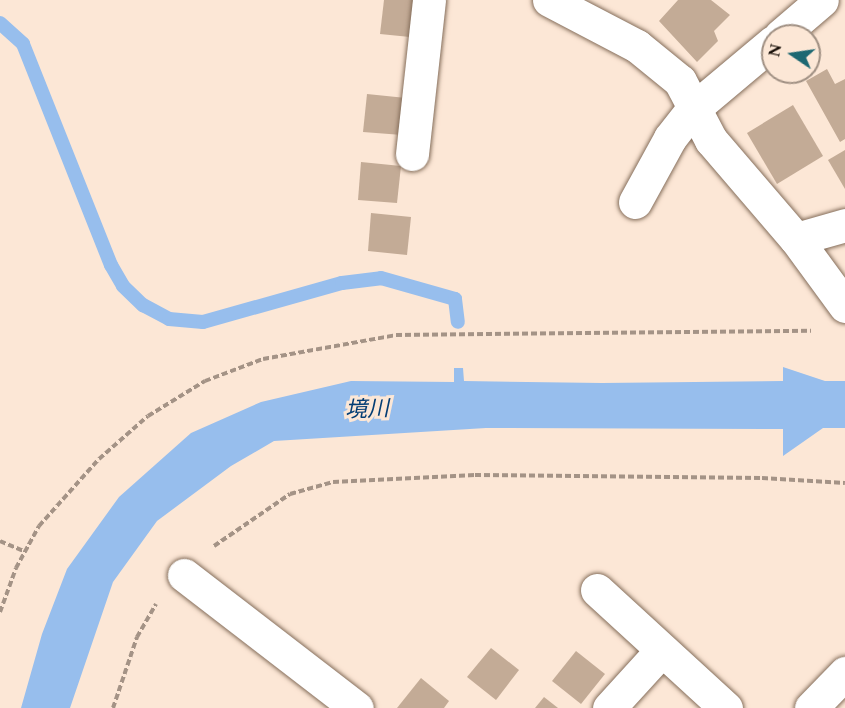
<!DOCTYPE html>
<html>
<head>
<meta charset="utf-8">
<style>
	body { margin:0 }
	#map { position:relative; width:845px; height:708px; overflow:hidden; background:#fce7d6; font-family:Spectral,"Noto Sans JP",serif }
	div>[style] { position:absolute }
	.water>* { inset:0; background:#97beed }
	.stream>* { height:14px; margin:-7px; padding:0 7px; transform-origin:7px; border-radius:7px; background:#97beed }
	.building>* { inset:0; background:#c3ab96 }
	.path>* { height:4px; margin-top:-2px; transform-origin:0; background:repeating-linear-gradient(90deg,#a49386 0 6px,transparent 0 9px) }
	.roads { filter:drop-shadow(0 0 2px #856e5b) drop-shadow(0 0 2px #856e5b) }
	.minor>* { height:33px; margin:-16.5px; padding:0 16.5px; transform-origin:16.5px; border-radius:16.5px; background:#fff }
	span { translate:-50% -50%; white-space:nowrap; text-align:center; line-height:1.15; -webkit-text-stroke:6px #fce7d6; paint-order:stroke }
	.water-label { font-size:22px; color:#033d74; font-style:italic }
	.north { position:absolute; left:761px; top:24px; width:60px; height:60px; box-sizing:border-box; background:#fce7d6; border:2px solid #a09083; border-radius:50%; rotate:283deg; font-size:16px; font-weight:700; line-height:24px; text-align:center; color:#160d06 }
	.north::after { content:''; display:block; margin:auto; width:21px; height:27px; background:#1d6872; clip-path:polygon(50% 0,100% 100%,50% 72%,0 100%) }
</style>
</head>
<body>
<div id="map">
	<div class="water">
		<div style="clip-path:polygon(783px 367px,825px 381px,845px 381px,845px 428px,823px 428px,783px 456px,783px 429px,486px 428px,274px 441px,231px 466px,157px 521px,113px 582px,70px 708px,21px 708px,42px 634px,67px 569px,119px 497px,191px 433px,261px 402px,351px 381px,454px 382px,454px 368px,463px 368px,464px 381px,602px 383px,783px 381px)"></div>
	</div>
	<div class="stream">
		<div style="left:0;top:23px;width:31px;rotate:42deg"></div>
		<div style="left:23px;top:44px;width:238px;rotate:68.3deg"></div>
		<div style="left:111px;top:265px;width:24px;rotate:60deg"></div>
		<div style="left:123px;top:286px;width:28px;rotate:44deg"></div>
		<div style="left:143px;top:305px;width:30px;rotate:28deg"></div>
		<div style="left:169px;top:319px;width:34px;rotate:5deg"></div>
		<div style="left:203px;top:322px;width:144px;rotate:-15.7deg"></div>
		<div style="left:342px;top:283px;width:39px;rotate:-7deg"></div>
		<div style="left:381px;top:278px;width:77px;rotate:15.8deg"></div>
		<div style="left:455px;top:299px;width:23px;rotate:83deg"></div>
	</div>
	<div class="building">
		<div style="clip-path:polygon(384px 0,418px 0,420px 38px,380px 34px)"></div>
		<div style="clip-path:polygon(678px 0,711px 0,730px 15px,714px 31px,718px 41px,697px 62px,659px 21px)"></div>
		<div style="clip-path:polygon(827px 69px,835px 84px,845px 79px,845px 139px,840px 142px,806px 81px)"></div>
		<div style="clip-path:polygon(367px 94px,406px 98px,402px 135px,363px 132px)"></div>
		<div style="clip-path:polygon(793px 105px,823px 156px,777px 184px,747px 133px)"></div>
		<div style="clip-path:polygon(845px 150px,845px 189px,828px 160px)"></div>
		<div style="clip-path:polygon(361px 162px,401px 166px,397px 203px,358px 200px)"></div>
		<div style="clip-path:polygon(371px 213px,411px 217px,407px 255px,368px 251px)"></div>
		<div style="clip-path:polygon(491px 648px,519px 670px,496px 700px,467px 677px)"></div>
		<div style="clip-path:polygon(576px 651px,605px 674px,581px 704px,552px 681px)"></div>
		<div style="clip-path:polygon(421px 678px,449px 701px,444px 708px,397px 708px)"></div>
		<div style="clip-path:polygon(544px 697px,558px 708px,535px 708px)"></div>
	</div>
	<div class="path">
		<div style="left:0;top:541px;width:26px;rotate:23deg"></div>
		<div style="left:214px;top:546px;width:92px;rotate:-34.4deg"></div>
		<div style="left:290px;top:494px;width:45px;rotate:-15.6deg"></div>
		<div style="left:333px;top:482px;width:142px;rotate:-2.8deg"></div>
		<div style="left:475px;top:475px;width:287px;rotate:0.6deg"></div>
		<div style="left:762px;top:478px;width:83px;rotate:3.4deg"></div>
		<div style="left:0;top:612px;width:47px;rotate:-70deg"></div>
		<div style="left:16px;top:568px;width:48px;rotate:-61.3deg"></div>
		<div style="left:39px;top:526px;width:90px;rotate:-48.2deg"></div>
		<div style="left:99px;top:459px;width:65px;rotate:-41.3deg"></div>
		<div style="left:148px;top:416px;width:67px;rotate:-31.6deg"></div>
		<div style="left:205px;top:381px;width:62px;rotate:-20.8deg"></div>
		<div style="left:263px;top:359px;width:135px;rotate:-10.2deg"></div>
		<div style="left:396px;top:335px;width:415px;rotate:-0.6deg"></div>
		<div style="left:113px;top:708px;width:75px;rotate:-71.3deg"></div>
		<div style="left:137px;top:637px;width:38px;rotate:-60deg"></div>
	</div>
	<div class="roads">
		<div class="minor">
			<div style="left:549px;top:0;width:99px;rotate:27.6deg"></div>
			<div style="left:637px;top:46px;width:55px;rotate:39.1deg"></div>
			<div style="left:680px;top:81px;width:67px;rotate:62.3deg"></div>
			<div style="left:711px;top:140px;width:130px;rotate:49.4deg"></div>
			<div style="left:796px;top:239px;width:83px;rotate:53.8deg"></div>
			<div style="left:780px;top:36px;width:55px;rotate:-40.6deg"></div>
			<div style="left:412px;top:154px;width:155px;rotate:-83.7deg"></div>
			<div style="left:635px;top:202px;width:73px;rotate:-61.3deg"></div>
			<div style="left:670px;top:138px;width:36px;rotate:-52deg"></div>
			<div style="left:692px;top:110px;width:106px;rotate:-40deg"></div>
			<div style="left:796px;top:239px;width:51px;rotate:-15.9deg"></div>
			<div style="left:184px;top:575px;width:218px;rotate:37.6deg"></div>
			<div style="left:597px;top:590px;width:175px;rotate:42.5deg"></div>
			<div style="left:609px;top:708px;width:76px;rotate:-47.7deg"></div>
			<div style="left:811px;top:708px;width:49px;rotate:-45.8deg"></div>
		</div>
	</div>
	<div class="water-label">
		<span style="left:367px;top:410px;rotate:-2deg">境川</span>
	</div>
	<div class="north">N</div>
</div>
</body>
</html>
